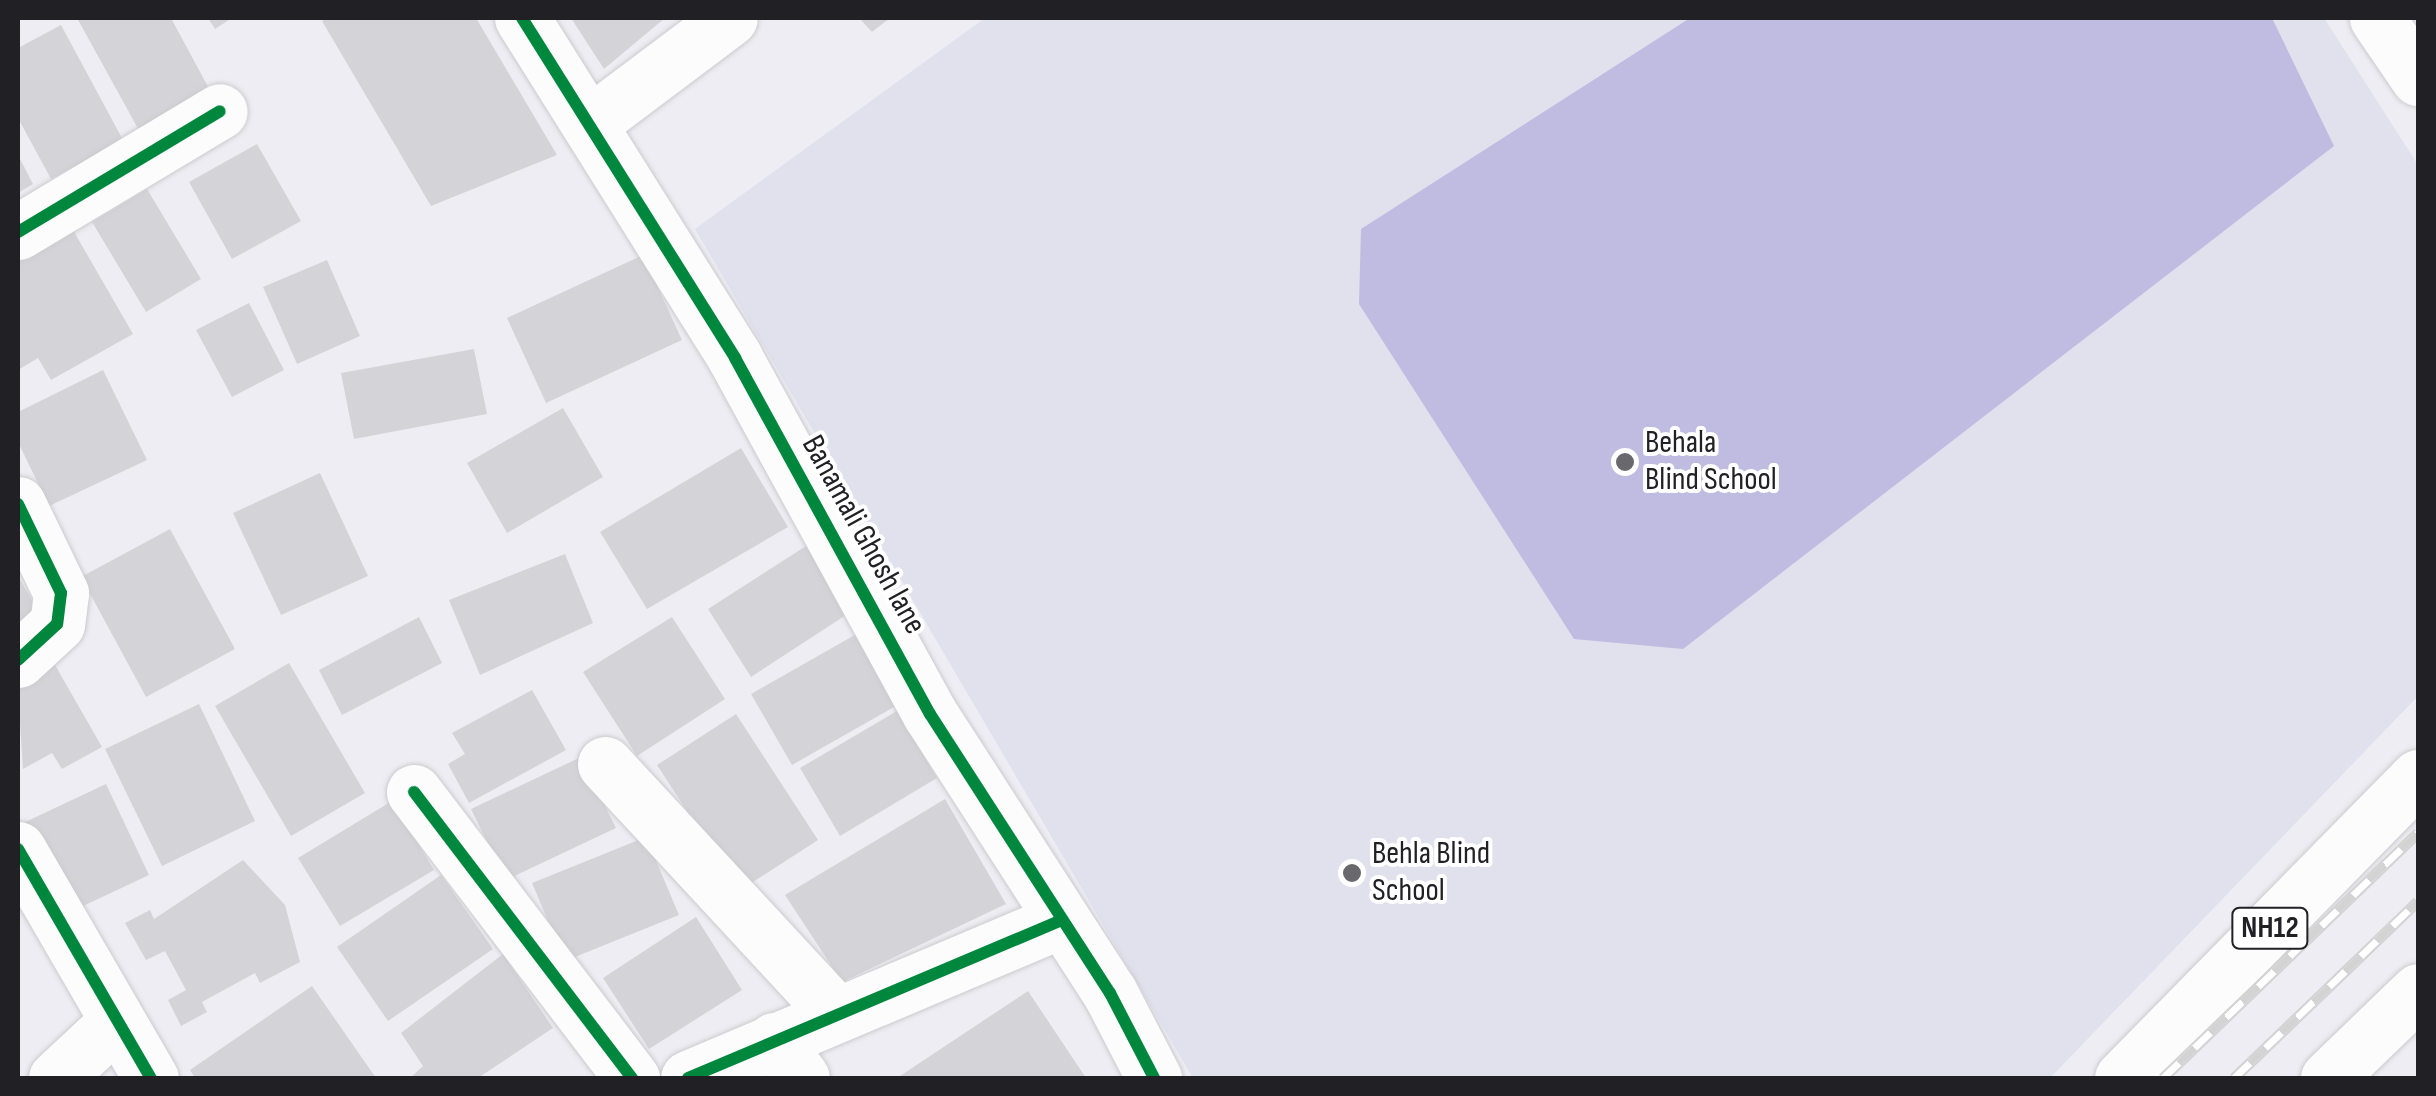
<!DOCTYPE html>
<html>
<head>
<meta charset="utf-8">
<style>
	body { margin:0 }
	#map { position:relative; width:2436px; height:1096px; overflow:hidden; background:#ededf3; font-family:"Sofia Sans Condensed",sans-serif }
	div>[style] { position:absolute }
	.built>* { inset:0; background:#e1e0ed }
	.water>* { inset:0; background:#c0bbe1 }
	.building>* { inset:0; background:#d4d4d8 }
	.roads { filter:drop-shadow(0 0 2px #cbcbcf) drop-shadow(0 0 2px #cbcbcf) }
	.minor>* { height:55px; margin:-27.5px; padding:0 27.5px; transform-origin:27.5px; border-radius:27.5px; background:#fcfcfd }
	.highway>* { height:55px; margin:-27.5px; padding:0 27.5px; transform-origin:27.5px; border-radius:27.5px; background:#fcfcfd }
	.rail>* { height:11px; margin-top:-5.5px; transform-origin:0; background:repeating-linear-gradient(90deg,#fff 0 22px,#d3d3d4 0 44px); box-sizing:border-box; border-block:2px solid #d3d3d4 }
	.cycleway>* { height:12px; margin:-6px; padding:0 6px; transform-origin:6px; border-radius:6px; background:#00873e }
	.dots>* { width:28px; height:28px; translate:-50% -50%; box-sizing:border-box; border:5px solid #fff; border-radius:50% }
	span { translate:-50% -50%; white-space:nowrap; text-align:center; line-height:1.15; -webkit-text-stroke:8px #fff; paint-order:stroke }
	.shield-label span { padding:2px 8px; background:#fff; border:2px solid; border-radius:8px; -webkit-text-stroke-width:0 }
	.shield-label { font-size:30px; color:#212125; font-weight:700 }
	.poi-label { font-size:32px; color:#212125 }
	.left { translate:0 -50%; text-align:left }
	.street-label { font-size:32px; color:#212125 }
	.frame { position:absolute; inset:0; border:20px solid #212125; pointer-events:none }
</style>
</head>
<body>
<div id="map">
	<div class="built">
		<div style="clip-path:polygon(985px 18px,2324px 18px,2418px 165px,2418px 696px,2050px 1078px,1193px 1078px,695px 229px)"></div>
	</div>
	<div class="water">
		<div style="clip-path:polygon(1690px 18px,2272px 18px,2334px 146px,1683px 649px,1574px 639px,1359px 304px,1361px 229px)"></div>
	</div>
	<div class="building">
		<div style="clip-path:polygon(77px 18px,171px 18px,213px 96px,141px 134px)"></div>
		<div style="clip-path:polygon(208px 18px,232px 18px,215px 29px)"></div>
		<div style="clip-path:polygon(329px 18px,476px 18px,557px 155px,431px 206px,322px 21px)"></div>
		<div style="clip-path:polygon(571px 18px,665px 18px,604px 69px)"></div>
		<div style="clip-path:polygon(859px 18px,890px 18px,872px 32px)"></div>
		<div style="clip-path:polygon(61px 25px,123px 140px,51px 179px,18px 118px,18px 48px)"></div>
		<div style="clip-path:polygon(257px 144px,301px 221px,232px 259px,189px 182px)"></div>
		<div style="clip-path:polygon(18px 155px,33px 184px,18px 193px)"></div>
		<div style="clip-path:polygon(147px 189px,201px 279px,146px 312px,92px 222px)"></div>
		<div style="clip-path:polygon(73px 230px,133px 334px,51px 380px,38px 358px,18px 370px,18px 261px)"></div>
		<div style="clip-path:polygon(643px 255px,682px 340px,546px 403px,507px 318px)"></div>
		<div style="clip-path:polygon(327px 260px,360px 336px,297px 364px,263px 287px)"></div>
		<div style="clip-path:polygon(249px 303px,284px 370px,232px 397px,196px 330px)"></div>
		<div style="clip-path:polygon(474px 349px,487px 414px,354px 439px,341px 373px)"></div>
		<div style="clip-path:polygon(103px 370px,147px 460px,49px 506px,18px 442px,18px 412px)"></div>
		<div style="clip-path:polygon(563px 408px,603px 477px,507px 533px,467px 463px)"></div>
		<div style="clip-path:polygon(741px 448px,788px 527px,647px 609px,600px 532px)"></div>
		<div style="clip-path:polygon(320px 473px,368px 576px,281px 615px,233px 513px)"></div>
		<div style="clip-path:polygon(170px 529px,235px 649px,146px 697px,81px 577px)"></div>
		<div style="clip-path:polygon(806px 546px,849px 613px,751px 677px,708px 609px)"></div>
		<div style="clip-path:polygon(565px 554px,593px 623px,480px 675px,449px 600px)"></div>
		<div style="clip-path:polygon(18px 576px,43px 619px,18px 634px)"></div>
		<div style="clip-path:polygon(419px 617px,442px 663px,342px 715px,319px 670px)"></div>
		<div style="clip-path:polygon(672px 617px,725px 699px,637px 756px,583px 672px)"></div>
		<div style="clip-path:polygon(860px 632px,901px 703px,792px 765px,751px 694px)"></div>
		<div style="clip-path:polygon(51px 658px,102px 747px,62px 769px,52px 753px,23px 769px,18px 691px)"></div>
		<div style="clip-path:polygon(289px 663px,365px 793px,291px 836px,215px 706px)"></div>
		<div style="clip-path:polygon(532px 690px,566px 750px,469px 803px,448px 764px,465px 754px,452px 733px)"></div>
		<div style="clip-path:polygon(199px 704px,255px 821px,162px 866px,105px 749px)"></div>
		<div style="clip-path:polygon(897px 711px,937px 778px,840px 836px,800px 768px)"></div>
		<div style="clip-path:polygon(736px 714px,818px 840px,739px 891px,657px 765px)"></div>
		<div style="clip-path:polygon(581px 757px,616px 828px,506px 880px,471px 809px)"></div>
		<div style="clip-path:polygon(106px 784px,149px 875px,64px 915px,21px 824px)"></div>
		<div style="clip-path:polygon(945px 799px,1006px 904px,842px 982px,785px 895px)"></div>
		<div style="clip-path:polygon(392px 801px,434px 870px,340px 926px,298px 858px)"></div>
		<div style="clip-path:polygon(646px 837px,679px 915px,565px 961px,532px 883px)"></div>
		<div style="clip-path:polygon(243px 860px,285px 905px,300px 962px,260px 983px,255px 973px,202px 1002px,207px 1012px,181px 1026px,168px 1000px,186px 990px,165px 951px,146px 960px,125px 923px,150px 910px,154px 919px)"></div>
		<div style="clip-path:polygon(441px 875px,493px 949px,388px 1021px,337px 947px)"></div>
		<div style="clip-path:polygon(696px 917px,742px 990px,649px 1049px,603px 978px)"></div>
		<div style="clip-path:polygon(503px 954px,553px 1028px,478px 1078px,410px 1078px,423px 1066px,401px 1033px)"></div>
		<div style="clip-path:polygon(312px 986px,376px 1078px,195px 1078px,190px 1070px)"></div>
		<div style="clip-path:polygon(1028px 991px,1086px 1078px,897px 1078px)"></div>
	</div>
	<div class="roads">
		<div class="minor">
			<div style="left:522px;top:18px;width:401px;rotate:57.9deg"></div>
			<div style="left:735px;top:358px;width:406px;rotate:61.3deg"></div>
			<div style="left:930px;top:714px;width:332px;rotate:57.2deg"></div>
			<div style="left:1110px;top:993px;width:96px;rotate:62.6deg"></div>
			<div style="left:2377px;top:18px;width:73px;rotate:55.7deg"></div>
			<div style="left:593px;top:121px;width:171px;rotate:-36.9deg"></div>
			<div style="left:18px;top:232px;width:235px;rotate:-30.9deg"></div>
			<div style="left:18px;top:504px;width:99px;rotate:64.2deg"></div>
			<div style="left:61px;top:593px;width:31px;rotate:97deg"></div>
			<div style="left:57px;top:624px;width:53px;rotate:137.3deg"></div>
			<div style="left:605px;top:764px;width:335px;rotate:47.2deg"></div>
			<div style="left:414px;top:792px;width:360px;rotate:52.7deg"></div>
			<div style="left:18px;top:849px;width:265px;rotate:59.9deg"></div>
			<div style="left:774px;top:1040px;width:47px;rotate:53.6deg"></div>
			<div style="left:56px;top:1078px;width:82px;rotate:-43deg"></div>
			<div style="left:688px;top:1078px;width:402px;rotate:-22.9deg"></div>
		</div>
		<div class="highway">
			<div style="left:2122px;top:1078px;width:422px;rotate:-45.5deg"></div>
			<div style="left:2328px;top:1078px;width:125px;rotate:-44deg"></div>
		</div>
	</div>
	<div class="rail">
		<div style="left:2163px;top:1078px;width:354px;rotate:-43.9deg"></div>
		<div style="left:2234px;top:1078px;width:255px;rotate:-43.9deg"></div>
	</div>
	<div class="cycleway">
		<div style="left:522px;top:18px;width:401px;rotate:57.9deg"></div>
		<div style="left:735px;top:358px;width:406px;rotate:61.3deg"></div>
		<div style="left:930px;top:714px;width:332px;rotate:57.2deg"></div>
		<div style="left:1110px;top:993px;width:96px;rotate:62.6deg"></div>
		<div style="left:18px;top:232px;width:235px;rotate:-30.9deg"></div>
		<div style="left:18px;top:504px;width:99px;rotate:64.2deg"></div>
		<div style="left:61px;top:593px;width:31px;rotate:97deg"></div>
		<div style="left:57px;top:624px;width:53px;rotate:137.3deg"></div>
		<div style="left:414px;top:792px;width:360px;rotate:52.7deg"></div>
		<div style="left:18px;top:849px;width:265px;rotate:59.9deg"></div>
		<div style="left:688px;top:1078px;width:402px;rotate:-22.9deg"></div>
	</div>
	<div class="dots">
		<div style="left:1625px;top:462px;background:#68686d"></div>
		<div style="left:1352px;top:873px;background:#68686d"></div>
	</div>
	<div class="shield-label">
		<span style="left:2270px;top:928px">NH12</span>
	</div>
	<div class="poi-label">
		<span class="left" style="left:1645px;top:462px">Behala<br>Blind School</span>
		<span class="left" style="left:1372px;top:873px">Behla Blind<br>School</span>
	</div>
	<div class="street-label">
		<span style="left:863px;top:535px;rotate:61deg">Banamali Ghosh lane</span>
	</div>
	<div class="frame"></div>
</div>
</body>
</html>
